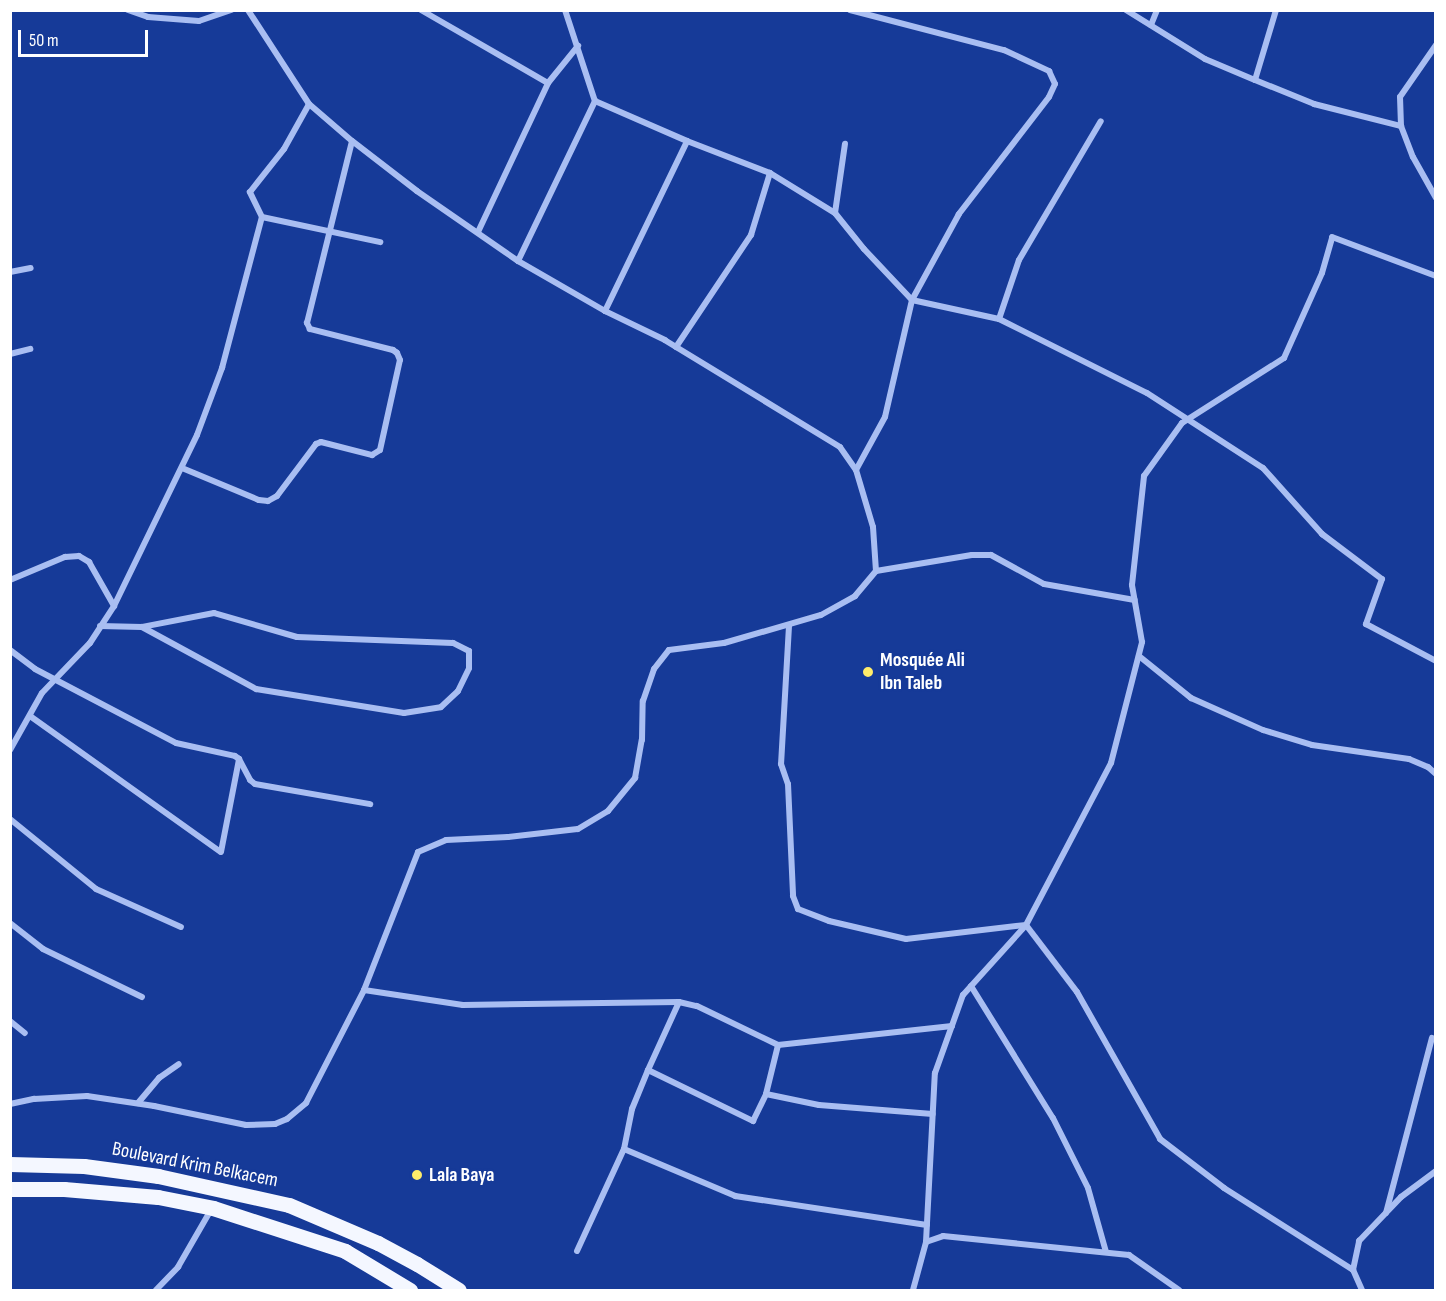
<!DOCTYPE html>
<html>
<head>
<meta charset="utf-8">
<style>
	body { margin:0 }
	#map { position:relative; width:1446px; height:1301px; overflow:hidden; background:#163a98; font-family:"Sofia Sans Condensed",sans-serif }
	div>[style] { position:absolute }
	.street>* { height:6px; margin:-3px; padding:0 3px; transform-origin:3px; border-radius:3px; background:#a9bef2 }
	.primary>* { height:15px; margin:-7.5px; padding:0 7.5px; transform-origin:7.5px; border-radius:7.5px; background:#f4f7ff }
	.dots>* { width:16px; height:16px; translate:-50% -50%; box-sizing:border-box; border:3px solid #163a98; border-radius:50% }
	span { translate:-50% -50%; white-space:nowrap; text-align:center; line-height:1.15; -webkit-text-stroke:4.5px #163a98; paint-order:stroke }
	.poi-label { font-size:20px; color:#fff; font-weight:700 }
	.left { translate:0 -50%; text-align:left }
	.street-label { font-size:20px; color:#fff }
	.frame { position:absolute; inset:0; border:12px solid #fff; pointer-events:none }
	.scale { position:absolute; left:18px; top:30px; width:130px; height:27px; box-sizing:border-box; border:3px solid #fff; border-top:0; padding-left:8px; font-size:18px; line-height:21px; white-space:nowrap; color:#fff; -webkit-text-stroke:4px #163a98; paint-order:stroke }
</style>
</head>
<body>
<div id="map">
	<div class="street">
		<div style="left:128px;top:10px;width:21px;rotate:19deg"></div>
		<div style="left:148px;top:17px;width:51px;rotate:4.5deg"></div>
		<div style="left:199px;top:21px;width:34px;rotate:-19deg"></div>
		<div style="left:421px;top:10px;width:146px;rotate:29.9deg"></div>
		<div style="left:548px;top:83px;width:48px;rotate:-51deg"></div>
		<div style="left:565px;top:10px;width:96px;rotate:71.8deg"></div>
		<div style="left:595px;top:101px;width:100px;rotate:23.5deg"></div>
		<div style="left:687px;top:141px;width:89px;rotate:21.1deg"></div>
		<div style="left:770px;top:173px;width:76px;rotate:31.6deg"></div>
		<div style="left:835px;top:213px;width:46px;rotate:51.1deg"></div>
		<div style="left:864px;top:249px;width:70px;rotate:46.7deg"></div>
		<div style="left:912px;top:300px;width:120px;rotate:103deg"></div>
		<div style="left:885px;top:417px;width:60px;rotate:118.7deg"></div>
		<div style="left:850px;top:10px;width:159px;rotate:14.6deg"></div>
		<div style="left:1004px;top:50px;width:50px;rotate:25deg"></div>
		<div style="left:1049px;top:71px;width:14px;rotate:65deg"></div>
		<div style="left:1055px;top:84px;width:14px;rotate:115deg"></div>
		<div style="left:1049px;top:97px;width:148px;rotate:127.6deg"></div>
		<div style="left:959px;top:214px;width:98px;rotate:118.7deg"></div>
		<div style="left:912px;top:300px;width:89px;rotate:12.3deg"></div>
		<div style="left:999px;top:319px;width:165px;rotate:26.6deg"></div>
		<div style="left:1147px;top:393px;width:138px;rotate:32.9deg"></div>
		<div style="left:1263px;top:468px;width:89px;rotate:48.2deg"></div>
		<div style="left:1322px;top:534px;width:75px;rotate:36.9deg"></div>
		<div style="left:1382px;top:579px;width:48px;rotate:109.6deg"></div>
		<div style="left:1366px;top:624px;width:79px;rotate:27.9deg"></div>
		<div style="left:1126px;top:10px;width:93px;rotate:31.8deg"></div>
		<div style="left:1205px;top:59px;width:54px;rotate:22.8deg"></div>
		<div style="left:1255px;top:80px;width:64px;rotate:22.1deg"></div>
		<div style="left:1314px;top:104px;width:90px;rotate:14.2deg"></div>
		<div style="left:1151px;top:25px;width:16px;rotate:-68deg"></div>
		<div style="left:1436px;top:45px;width:63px;rotate:124.7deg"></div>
		<div style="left:1400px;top:97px;width:29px;rotate:88deg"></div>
		<div style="left:1401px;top:126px;width:33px;rotate:69deg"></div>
		<div style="left:1413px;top:157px;width:47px;rotate:60.7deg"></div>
		<div style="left:1255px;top:80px;width:73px;rotate:-73.3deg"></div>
		<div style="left:835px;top:213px;width:70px;rotate:-81.8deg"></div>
		<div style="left:262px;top:217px;width:121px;rotate:12deg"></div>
		<div style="left:478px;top:232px;width:165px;rotate:-64.8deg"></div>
		<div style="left:518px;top:261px;width:178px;rotate:-64.3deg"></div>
		<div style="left:10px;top:272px;width:21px;rotate:-11deg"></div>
		<div style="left:605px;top:311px;width:189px;rotate:-64.2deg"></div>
		<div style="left:999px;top:319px;width:62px;rotate:-71.3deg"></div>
		<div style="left:1019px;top:260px;width:161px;rotate:-59.5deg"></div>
		<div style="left:676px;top:347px;width:135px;rotate:-56.2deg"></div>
		<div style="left:751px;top:235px;width:65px;rotate:-73deg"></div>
		<div style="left:10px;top:354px;width:21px;rotate:-14deg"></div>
		<div style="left:182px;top:468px;width:83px;rotate:22.6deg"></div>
		<div style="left:259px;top:500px;width:9px;rotate:6deg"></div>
		<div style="left:268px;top:501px;width:10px;rotate:-29deg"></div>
		<div style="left:277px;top:496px;width:65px;rotate:-53.1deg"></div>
		<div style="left:316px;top:444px;width:5px;rotate:-22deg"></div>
		<div style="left:321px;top:442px;width:53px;rotate:14.3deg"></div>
		<div style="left:372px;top:455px;width:9px;rotate:-32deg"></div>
		<div style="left:380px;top:450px;width:92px;rotate:-77.5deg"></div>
		<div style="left:400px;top:360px;width:8px;rotate:-113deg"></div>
		<div style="left:397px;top:353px;width:5px;rotate:-143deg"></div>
		<div style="left:393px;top:350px;width:86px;rotate:-165.8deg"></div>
		<div style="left:310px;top:329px;width:7px;rotate:-117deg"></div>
		<div style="left:307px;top:323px;width:187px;rotate:-76.1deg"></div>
		<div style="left:876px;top:571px;width:97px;rotate:-9.5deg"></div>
		<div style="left:972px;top:555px;width:19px"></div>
		<div style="left:991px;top:555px;width:60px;rotate:28.7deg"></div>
		<div style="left:1044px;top:584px;width:92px;rotate:10deg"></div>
		<div style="left:10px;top:580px;width:60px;rotate:-22.7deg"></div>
		<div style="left:65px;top:557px;width:14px;rotate:-4deg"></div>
		<div style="left:79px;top:556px;width:12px;rotate:31deg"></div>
		<div style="left:89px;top:562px;width:51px;rotate:60.4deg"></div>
		<div style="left:100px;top:626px;width:42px;rotate:1.4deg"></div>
		<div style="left:142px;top:627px;width:130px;rotate:28.5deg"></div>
		<div style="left:256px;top:689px;width:150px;rotate:9.2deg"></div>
		<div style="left:404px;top:713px;width:37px;rotate:-9deg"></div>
		<div style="left:441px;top:707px;width:23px;rotate:-43deg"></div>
		<div style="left:458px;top:691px;width:25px;rotate:-64deg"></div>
		<div style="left:469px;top:668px;width:17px;rotate:-90deg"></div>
		<div style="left:469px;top:651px;width:18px;rotate:-153deg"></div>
		<div style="left:453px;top:643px;width:156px;rotate:-177.8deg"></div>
		<div style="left:297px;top:637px;width:86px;rotate:-163.9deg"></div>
		<div style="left:214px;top:613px;width:73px;rotate:169deg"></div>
		<div style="left:789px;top:626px;width:138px;rotate:93.3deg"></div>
		<div style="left:781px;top:764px;width:21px;rotate:71deg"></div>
		<div style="left:788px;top:784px;width:112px;rotate:87.4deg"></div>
		<div style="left:793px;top:896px;width:14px;rotate:69deg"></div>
		<div style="left:798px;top:909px;width:33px;rotate:21deg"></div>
		<div style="left:829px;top:921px;width:79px;rotate:13.2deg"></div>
		<div style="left:906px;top:939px;width:121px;rotate:-6.7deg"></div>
		<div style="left:1026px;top:925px;width:84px;rotate:52.7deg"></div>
		<div style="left:1077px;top:992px;width:169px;rotate:60.5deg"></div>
		<div style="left:1160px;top:1139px;width:81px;rotate:37.4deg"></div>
		<div style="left:1224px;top:1188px;width:153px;rotate:32.4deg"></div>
		<div style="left:10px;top:650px;width:31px;rotate:37deg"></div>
		<div style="left:35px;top:669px;width:159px;rotate:27.7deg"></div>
		<div style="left:176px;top:743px;width:60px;rotate:12.4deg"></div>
		<div style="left:235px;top:756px;width:5px;rotate:37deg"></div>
		<div style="left:239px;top:759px;width:24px;rotate:62deg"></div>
		<div style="left:250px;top:780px;width:6px;rotate:39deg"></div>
		<div style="left:255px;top:784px;width:117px;rotate:9.9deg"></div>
		<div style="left:1139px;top:656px;width:67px;rotate:38.9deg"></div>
		<div style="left:1191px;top:698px;width:79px;rotate:24deg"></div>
		<div style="left:1263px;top:730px;width:51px;rotate:17deg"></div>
		<div style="left:1312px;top:745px;width:98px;rotate:8.2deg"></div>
		<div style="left:1409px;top:759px;width:21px;rotate:23deg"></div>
		<div style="left:1428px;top:767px;width:11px;rotate:41deg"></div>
		<div style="left:30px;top:716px;width:234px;rotate:35.5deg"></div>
		<div style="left:221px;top:852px;width:95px;rotate:-79deg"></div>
		<div style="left:10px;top:750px;width:65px;rotate:-60.7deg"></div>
		<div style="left:42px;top:693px;width:69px;rotate:-46.2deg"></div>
		<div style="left:90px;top:643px;width:44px;rotate:-57deg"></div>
		<div style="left:114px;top:606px;width:190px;rotate:-64.1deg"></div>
		<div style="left:197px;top:435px;width:72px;rotate:-69.5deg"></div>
		<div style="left:222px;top:368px;width:156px;rotate:-75.2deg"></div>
		<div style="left:262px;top:217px;width:28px;rotate:-116deg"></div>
		<div style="left:250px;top:192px;width:55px;rotate:-51.7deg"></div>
		<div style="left:284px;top:149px;width:51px;rotate:-60.9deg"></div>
		<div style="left:10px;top:819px;width:111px;rotate:39.1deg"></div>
		<div style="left:96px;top:889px;width:93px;rotate:24.1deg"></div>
		<div style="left:10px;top:923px;width:42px;rotate:38.2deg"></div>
		<div style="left:43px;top:949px;width:110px;rotate:25.9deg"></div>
		<div style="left:971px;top:986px;width:155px;rotate:58.2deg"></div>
		<div style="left:1053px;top:1118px;width:78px;rotate:63.4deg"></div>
		<div style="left:1088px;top:1188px;width:66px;rotate:74.3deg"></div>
		<div style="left:364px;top:990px;width:100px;rotate:8.6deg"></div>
		<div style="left:463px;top:1005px;width:216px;rotate:-0.8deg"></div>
		<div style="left:679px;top:1002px;width:18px;rotate:13deg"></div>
		<div style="left:697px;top:1006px;width:90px;rotate:25.7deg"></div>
		<div style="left:778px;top:1045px;width:175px;rotate:-6.2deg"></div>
		<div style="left:679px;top:1002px;width:75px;rotate:114.5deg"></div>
		<div style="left:648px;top:1070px;width:117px;rotate:25.9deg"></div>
		<div style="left:753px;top:1121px;width:30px;rotate:-64deg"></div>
		<div style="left:766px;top:1094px;width:54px;rotate:11.7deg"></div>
		<div style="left:819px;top:1105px;width:114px;rotate:4.5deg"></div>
		<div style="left:10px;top:1021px;width:19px;rotate:39deg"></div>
		<div style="left:766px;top:1094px;width:50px;rotate:-76.2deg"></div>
		<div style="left:138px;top:1103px;width:33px;rotate:-50deg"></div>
		<div style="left:159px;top:1078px;width:24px;rotate:-35deg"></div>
		<div style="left:10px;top:1104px;width:25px;rotate:-12deg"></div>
		<div style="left:34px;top:1099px;width:53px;rotate:-3.2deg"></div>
		<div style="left:87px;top:1096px;width:68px;rotate:8.5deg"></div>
		<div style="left:154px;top:1106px;width:94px;rotate:11.7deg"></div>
		<div style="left:246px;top:1125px;width:29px;rotate:-2deg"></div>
		<div style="left:275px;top:1124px;width:13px;rotate:-23deg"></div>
		<div style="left:287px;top:1119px;width:25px;rotate:-40deg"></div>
		<div style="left:306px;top:1103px;width:127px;rotate:-62.8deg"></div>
		<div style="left:364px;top:990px;width:148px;rotate:-68.6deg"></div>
		<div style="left:418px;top:852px;width:30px;rotate:-23deg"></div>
		<div style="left:446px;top:840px;width:62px;rotate:-2.8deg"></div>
		<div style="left:508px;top:837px;width:70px;rotate:-6.5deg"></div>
		<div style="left:578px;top:829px;width:35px;rotate:-31deg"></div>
		<div style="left:608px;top:811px;width:43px;rotate:-50.7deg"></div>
		<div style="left:635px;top:778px;width:39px;rotate:-80deg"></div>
		<div style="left:642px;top:740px;width:39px;rotate:-89deg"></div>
		<div style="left:643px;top:701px;width:34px;rotate:-71deg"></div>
		<div style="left:654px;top:669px;width:24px;rotate:-52deg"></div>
		<div style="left:669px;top:650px;width:55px;rotate:-7.3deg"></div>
		<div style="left:724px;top:643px;width:101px;rotate:-16.1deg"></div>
		<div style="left:821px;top:615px;width:39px;rotate:-29deg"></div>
		<div style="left:855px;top:596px;width:33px;rotate:-50deg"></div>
		<div style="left:876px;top:571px;width:44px;rotate:-93.9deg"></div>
		<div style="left:873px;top:527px;width:59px;rotate:-106.6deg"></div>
		<div style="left:856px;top:470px;width:28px;rotate:-125deg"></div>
		<div style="left:840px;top:447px;width:205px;rotate:-148.6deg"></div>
		<div style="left:665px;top:340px;width:67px;rotate:-154.2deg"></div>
		<div style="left:605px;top:311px;width:100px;rotate:-150.1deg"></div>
		<div style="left:518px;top:261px;width:123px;rotate:-145.3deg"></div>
		<div style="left:417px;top:191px;width:82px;rotate:-142.4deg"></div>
		<div style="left:352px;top:141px;width:57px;rotate:-139.3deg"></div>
		<div style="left:309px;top:104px;width:112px;rotate:-123deg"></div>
		<div style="left:624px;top:1149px;width:121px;rotate:22.9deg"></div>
		<div style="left:735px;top:1196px;width:194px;rotate:8.6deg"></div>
		<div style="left:1386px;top:1213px;width:181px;rotate:-75.3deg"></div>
		<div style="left:926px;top:1242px;width:169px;rotate:-87deg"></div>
		<div style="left:935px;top:1073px;width:83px;rotate:-70.3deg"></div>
		<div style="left:963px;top:995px;width:94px;rotate:-48deg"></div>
		<div style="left:1026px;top:925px;width:183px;rotate:-62.3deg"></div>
		<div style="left:1111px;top:763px;width:125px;rotate:-75.6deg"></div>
		<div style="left:1142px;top:642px;width:58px;rotate:-100deg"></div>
		<div style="left:1132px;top:585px;width:110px;rotate:-83.7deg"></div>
		<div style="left:1144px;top:476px;width:65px;rotate:-54.4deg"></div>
		<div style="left:1182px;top:423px;width:121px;rotate:-32.5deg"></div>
		<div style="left:1284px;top:358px;width:93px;rotate:-65.9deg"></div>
		<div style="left:1322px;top:273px;width:37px;rotate:-74deg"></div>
		<div style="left:1332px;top:237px;width:111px;rotate:20.6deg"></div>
		<div style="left:577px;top:1251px;width:112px;rotate:-65.3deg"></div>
		<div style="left:624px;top:1149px;width:41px;rotate:-78.7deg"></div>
		<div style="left:632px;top:1109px;width:42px;rotate:-67.7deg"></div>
		<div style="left:156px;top:1290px;width:32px;rotate:-46deg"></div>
		<div style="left:178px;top:1267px;width:68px;rotate:-60deg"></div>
		<div style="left:913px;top:1290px;width:50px;rotate:-74.8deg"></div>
		<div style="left:926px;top:1242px;width:18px;rotate:-19deg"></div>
		<div style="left:943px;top:1236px;width:187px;rotate:5.8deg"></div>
		<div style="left:1129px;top:1255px;width:61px;rotate:35deg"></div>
		<div style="left:1362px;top:1290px;width:22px;rotate:-114deg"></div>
		<div style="left:1353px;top:1270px;width:30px;rotate:-78deg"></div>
		<div style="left:1359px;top:1241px;width:61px;rotate:-46.3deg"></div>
		<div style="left:1401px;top:1197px;width:44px;rotate:-36.6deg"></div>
	</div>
	<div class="primary">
		<div style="left:10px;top:1164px;width:74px;rotate:1.5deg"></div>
		<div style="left:84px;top:1166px;width:75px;rotate:7.7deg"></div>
		<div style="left:158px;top:1176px;width:134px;rotate:12.5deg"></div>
		<div style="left:289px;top:1205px;width:97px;rotate:23.1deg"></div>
		<div style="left:378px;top:1243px;width:44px;rotate:28.3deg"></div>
		<div style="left:417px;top:1264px;width:49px;rotate:31.8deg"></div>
		<div style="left:10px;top:1189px;width:54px"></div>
		<div style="left:64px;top:1189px;width:94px;rotate:4.9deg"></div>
		<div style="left:158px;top:1197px;width:56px;rotate:11.3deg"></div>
		<div style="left:213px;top:1208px;width:139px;rotate:18deg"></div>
		<div style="left:345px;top:1251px;width:76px;rotate:31deg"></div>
	</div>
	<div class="dots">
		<div style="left:868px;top:672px;background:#ffec6a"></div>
		<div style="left:417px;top:1175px;background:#ffec6a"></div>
	</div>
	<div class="poi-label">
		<span class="left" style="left:880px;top:672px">Mosquée Ali<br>Ibn Taleb</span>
		<span class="left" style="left:429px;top:1175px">Lala Baya</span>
	</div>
	<div class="street-label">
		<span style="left:195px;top:1165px;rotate:11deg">Boulevard Krim Belkacem</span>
	</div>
	<div class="frame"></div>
	<div class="scale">50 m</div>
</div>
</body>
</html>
